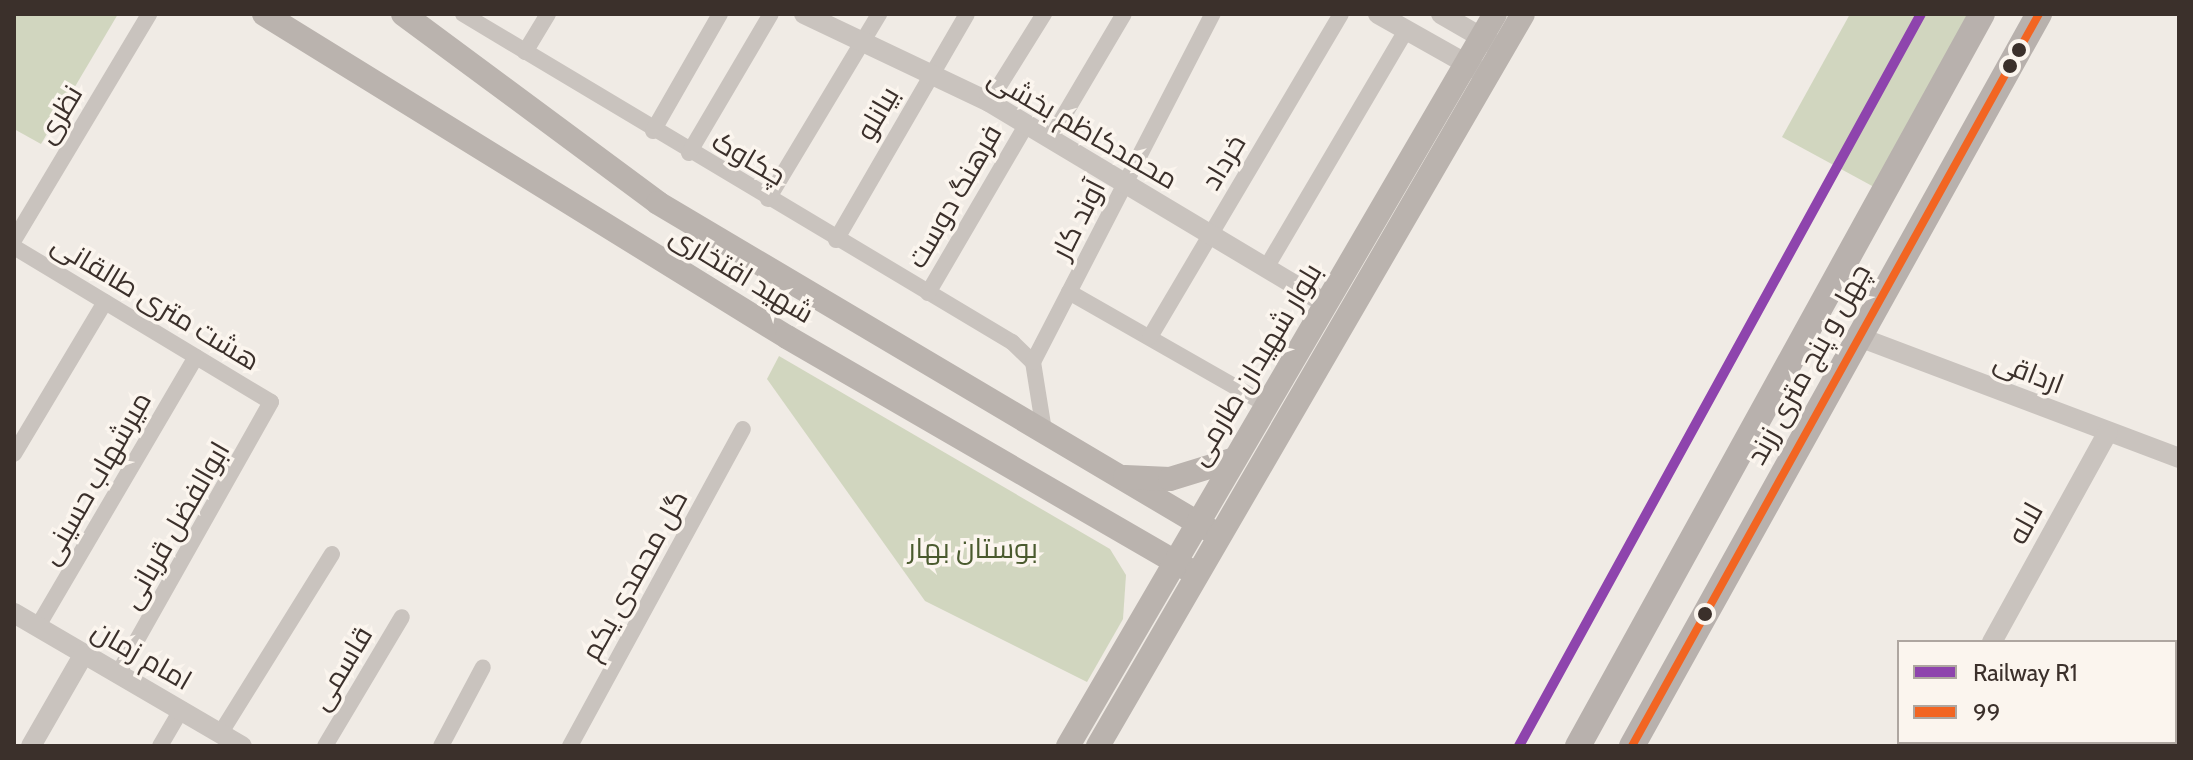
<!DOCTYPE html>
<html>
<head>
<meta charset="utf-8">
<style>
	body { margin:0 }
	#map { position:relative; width:2193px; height:760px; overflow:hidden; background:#f0ebe5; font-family:Cabin,Cairo,sans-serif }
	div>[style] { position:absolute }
	.green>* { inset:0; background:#d1d6bf }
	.minor>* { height:16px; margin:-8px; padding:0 8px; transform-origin:8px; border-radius:8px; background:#c9c3be }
	.tertiary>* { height:20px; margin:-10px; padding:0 10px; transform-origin:10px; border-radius:10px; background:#c9c3be }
	.secondary>* { height:24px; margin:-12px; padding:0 12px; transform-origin:12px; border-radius:12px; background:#bab3ae }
	.primary>* { height:26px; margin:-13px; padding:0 13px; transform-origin:13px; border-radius:13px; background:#b8b1ad }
	.bus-1>* { height:8px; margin:-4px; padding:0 4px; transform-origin:4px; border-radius:4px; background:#f26522 }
	.rail-1>* { height:10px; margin:-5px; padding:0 5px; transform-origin:5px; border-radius:5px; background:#8e44ad }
	.dots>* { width:22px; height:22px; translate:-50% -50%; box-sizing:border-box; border:4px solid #fbf5ee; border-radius:50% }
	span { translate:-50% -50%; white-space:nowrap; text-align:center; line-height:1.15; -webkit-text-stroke:7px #fbf5ee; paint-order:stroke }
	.street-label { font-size:28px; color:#3b302b }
	.park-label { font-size:28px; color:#4a5a2e }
	.frame { position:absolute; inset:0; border:16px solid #3b302b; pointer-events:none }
	.legend { position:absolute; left:1897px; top:640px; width:280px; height:104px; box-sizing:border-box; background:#fbf5ee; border:2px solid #aea6a0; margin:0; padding:10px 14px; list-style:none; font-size:24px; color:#3b302b }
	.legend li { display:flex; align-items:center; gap:16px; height:40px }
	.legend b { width:40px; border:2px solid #aea6a0 }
</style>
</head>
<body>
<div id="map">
	<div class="green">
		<div style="clip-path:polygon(14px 14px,118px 14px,41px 144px,14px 129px)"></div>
		<div style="clip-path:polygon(1850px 14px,1969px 14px,1874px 187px,1782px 137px)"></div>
		<div style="clip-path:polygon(779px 356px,1110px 549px,1126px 575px,1123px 619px,1087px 682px,925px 601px,767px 379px)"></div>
	</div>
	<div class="minor">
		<div style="left:463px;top:14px;width:640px;rotate:30.86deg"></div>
		<div style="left:1012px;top:342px;width:29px;rotate:44deg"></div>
		<div style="left:1033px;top:362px;width:70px;rotate:80.9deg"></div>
		<div style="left:525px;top:52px;width:44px;rotate:-58.8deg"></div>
		<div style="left:989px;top:102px;width:104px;rotate:-58deg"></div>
		<div style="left:653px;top:131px;width:135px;rotate:-60.2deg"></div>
		<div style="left:1050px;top:139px;width:145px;rotate:-59.4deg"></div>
		<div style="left:689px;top:153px;width:161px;rotate:-59.5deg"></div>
		<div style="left:768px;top:199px;width:216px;rotate:-59deg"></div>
		<div style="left:14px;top:240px;width:263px;rotate:-59.1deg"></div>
		<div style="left:836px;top:240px;width:261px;rotate:-59.9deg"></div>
		<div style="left:14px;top:247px;width:300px;rotate:31.1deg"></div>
		<div style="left:271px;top:402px;width:312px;rotate:119.4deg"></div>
		<div style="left:1266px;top:268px;width:276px;rotate:-59.5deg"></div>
		<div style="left:1069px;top:292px;width:226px;rotate:29.7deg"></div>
		<div style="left:928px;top:293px;width:194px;rotate:-59.7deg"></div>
		<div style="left:1150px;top:337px;width:375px;rotate:-59.4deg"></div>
		<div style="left:1033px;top:362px;width:392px;rotate:-62.7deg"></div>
		<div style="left:14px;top:454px;width:177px;rotate:-59.1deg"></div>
		<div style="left:38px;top:626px;width:312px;rotate:-59.6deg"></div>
		<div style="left:220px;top:734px;width:212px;rotate:-58.1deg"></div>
		<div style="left:160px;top:746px;width:42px;rotate:-59.7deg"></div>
		<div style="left:325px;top:746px;width:150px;rotate:-59.2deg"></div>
		<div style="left:441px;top:746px;width:89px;rotate:-62deg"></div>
		<div style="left:570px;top:746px;width:361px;rotate:-61.4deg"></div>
	</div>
	<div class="tertiary">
		<div style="left:804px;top:14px;width:205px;rotate:25.4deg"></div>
		<div style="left:989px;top:102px;width:393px;rotate:30.9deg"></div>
		<div style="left:1378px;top:14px;width:116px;rotate:29.4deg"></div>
		<div style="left:1441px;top:14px;width:60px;rotate:30deg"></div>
		<div style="left:1859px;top:337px;width:342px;rotate:20.7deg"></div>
		<div style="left:14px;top:613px;width:264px;rotate:30.3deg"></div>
		<div style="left:1992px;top:642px;width:240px;rotate:-61.1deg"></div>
		<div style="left:31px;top:746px;width:106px;rotate:-60.1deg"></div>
		<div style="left:1934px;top:746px;width:4px;rotate:-63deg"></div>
	</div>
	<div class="secondary">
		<div style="left:264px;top:14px;width:615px;rotate:31.7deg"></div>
		<div style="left:787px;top:337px;width:473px;rotate:30.1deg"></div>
		<div style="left:403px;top:14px;width:317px;rotate:36.5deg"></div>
		<div style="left:658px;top:203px;width:651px;rotate:30.66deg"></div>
		<div style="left:1125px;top:477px;width:45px;rotate:2.5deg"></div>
		<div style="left:1170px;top:479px;width:68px;rotate:-17.1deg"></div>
		<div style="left:1068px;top:746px;width:847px;rotate:-59.74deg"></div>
		<div style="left:1098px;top:746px;width:846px;rotate:-59.86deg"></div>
	</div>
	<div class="primary">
		<div style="left:1578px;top:746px;width:836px;rotate:-61.11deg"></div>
		<div style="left:1632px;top:746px;width:838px;rotate:-60.93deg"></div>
	</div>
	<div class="bus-1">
		<div style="left:1632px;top:746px;width:838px;rotate:-60.93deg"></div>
	</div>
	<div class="rail-1">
		<div style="left:1519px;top:746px;width:835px;rotate:-61.23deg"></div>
	</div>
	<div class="dots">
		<div style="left:2019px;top:50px;background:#3b302b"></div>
		<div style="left:2010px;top:66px;background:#3b302b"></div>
		<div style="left:1705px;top:614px;background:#3b302b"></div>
	</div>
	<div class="street-label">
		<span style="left:877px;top:113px;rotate:-60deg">بیانلو</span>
		<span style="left:59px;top:114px;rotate:-59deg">نظری</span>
		<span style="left:1083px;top:128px;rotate:30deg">محمدکاظم بخشی</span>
		<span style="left:749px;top:158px;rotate:30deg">چکاوک</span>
		<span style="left:1223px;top:162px;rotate:-59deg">خرداد</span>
		<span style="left:954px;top:196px;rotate:-60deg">فرهنگ دوست</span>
		<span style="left:1078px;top:219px;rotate:-63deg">آوند کار</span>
		<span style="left:742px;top:274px;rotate:31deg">شهید افتخاری</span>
		<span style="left:156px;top:302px;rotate:31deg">هشت متری طالقانی</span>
		<span style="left:1255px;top:364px;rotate:-59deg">بلوار شهیدان طارمی</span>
		<span style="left:1808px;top:364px;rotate:-61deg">چهل و پنج متری زرند</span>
		<span style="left:2029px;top:372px;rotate:21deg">ارداقی</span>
		<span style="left:95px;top:478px;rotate:-60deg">میرشهاب حسینی</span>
		<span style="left:2025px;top:523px;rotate:-61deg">لاله</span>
		<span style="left:175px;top:525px;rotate:-60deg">ابوالفضل قربانی</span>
		<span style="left:634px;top:575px;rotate:-61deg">گل محمدی یکم</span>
		<span style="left:142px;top:655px;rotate:30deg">امام زمان</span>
		<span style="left:341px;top:668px;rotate:-59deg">قاسمی</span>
	</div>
	<div class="park-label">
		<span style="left:973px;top:548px">بوستان بهار</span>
	</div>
	<div class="frame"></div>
	<ul class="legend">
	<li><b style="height:10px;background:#8e44ad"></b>Railway R1</li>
	<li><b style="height:10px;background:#f26522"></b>99</li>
	</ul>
</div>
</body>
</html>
